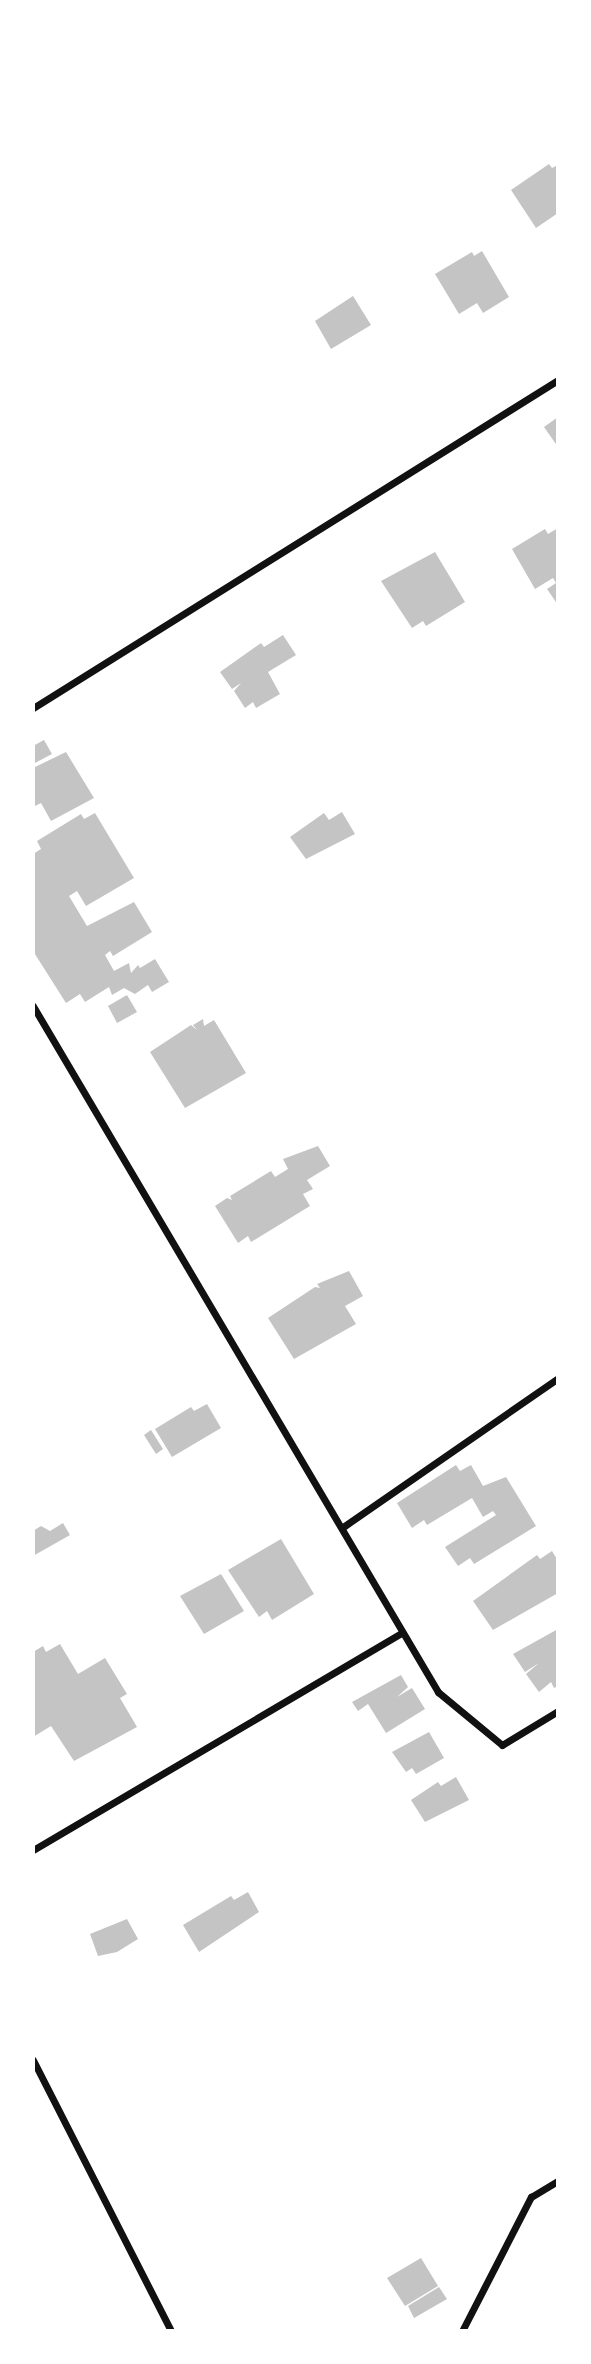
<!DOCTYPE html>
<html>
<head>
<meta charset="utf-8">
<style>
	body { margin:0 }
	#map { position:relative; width:591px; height:2364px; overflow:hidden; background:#fff; font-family:"Varela Round",sans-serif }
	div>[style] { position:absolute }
	.building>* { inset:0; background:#c4c4c4 }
	.minor>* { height:7px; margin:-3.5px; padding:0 3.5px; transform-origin:3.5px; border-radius:3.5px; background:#111 }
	span { translate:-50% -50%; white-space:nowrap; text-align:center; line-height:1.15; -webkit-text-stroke:7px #fff; paint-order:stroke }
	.frame { position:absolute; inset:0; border:35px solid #fff; pointer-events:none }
</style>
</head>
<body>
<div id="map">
	<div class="building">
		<div style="clip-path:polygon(549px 164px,552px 168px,558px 165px,558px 213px,536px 228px,511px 190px)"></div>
		<div style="clip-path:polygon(482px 251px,509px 297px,483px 313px,477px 303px,459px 314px,435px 274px,472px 252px,474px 256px)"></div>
		<div style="clip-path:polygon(353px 296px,371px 325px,331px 349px,315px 321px)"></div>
		<div style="clip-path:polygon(558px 417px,558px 447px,544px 427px)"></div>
		<div style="clip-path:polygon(558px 528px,558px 605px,547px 589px,556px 583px,553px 578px,535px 589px,512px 549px,545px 529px,548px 534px)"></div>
		<div style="clip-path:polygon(435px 552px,465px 602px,426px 626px,423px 621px,412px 628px,381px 581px)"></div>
		<div style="clip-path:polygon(283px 635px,296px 655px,268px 672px,280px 694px,256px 708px,253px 702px,245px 708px,234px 691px,241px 683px,232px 689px,220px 672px,261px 643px,264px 647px)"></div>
		<div style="clip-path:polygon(44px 740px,52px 754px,33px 764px,33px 746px)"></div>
		<div style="clip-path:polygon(66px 752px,94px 798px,51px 821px,41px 803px,33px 807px,33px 768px)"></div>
		<div style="clip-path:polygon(342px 812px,355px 834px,306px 859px,290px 837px,324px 813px,329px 820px)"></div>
		<div style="clip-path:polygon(95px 813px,134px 878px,86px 906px,77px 891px,69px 896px,87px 926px,134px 902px,152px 932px,113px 956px,110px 951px,105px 955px,114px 971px,129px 963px,131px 973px,138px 965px,140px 968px,155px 959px,169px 982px,152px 992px,148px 985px,135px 994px,124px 988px,112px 995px,109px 987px,85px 1002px,80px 994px,66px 1003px,33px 951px,33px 854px,41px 849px,37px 841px,81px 814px,84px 819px)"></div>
		<div style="clip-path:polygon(127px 995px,137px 1012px,117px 1023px,108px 1006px)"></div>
		<div style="clip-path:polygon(203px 1019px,204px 1026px,214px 1020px,246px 1073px,185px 1108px,150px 1052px,191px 1025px,197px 1030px,193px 1025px)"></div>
		<div style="clip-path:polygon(318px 1146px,330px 1166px,307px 1180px,313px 1189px,303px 1194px,310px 1206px,251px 1242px,248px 1236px,238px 1243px,215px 1206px,227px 1198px,232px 1200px,230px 1196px,271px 1171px,275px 1177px,288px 1169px,283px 1159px)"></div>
		<div style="clip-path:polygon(349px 1271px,363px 1296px,345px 1306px,356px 1324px,294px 1359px,268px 1318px,315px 1287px,320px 1288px,317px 1284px)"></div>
		<div style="clip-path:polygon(207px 1404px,221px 1428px,172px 1457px,155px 1429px,191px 1407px,194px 1411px)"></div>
		<div style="clip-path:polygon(151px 1430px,163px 1449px,156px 1454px,144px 1435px)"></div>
		<div style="clip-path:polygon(456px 1465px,460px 1471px,471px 1465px,483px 1486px,506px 1477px,536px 1526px,474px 1564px,470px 1558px,458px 1566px,445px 1547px,496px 1515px,493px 1511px,483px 1517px,472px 1498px,427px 1525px,424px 1520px,412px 1528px,397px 1503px)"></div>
		<div style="clip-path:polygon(63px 1523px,70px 1535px,33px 1556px,33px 1531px,41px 1526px,50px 1531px)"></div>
		<div style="clip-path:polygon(281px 1539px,314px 1594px,272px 1620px,267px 1611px,259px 1617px,228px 1570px)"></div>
		<div style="clip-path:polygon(552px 1551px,558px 1561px,558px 1593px,493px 1630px,473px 1601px,537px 1555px,540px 1559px)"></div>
		<div style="clip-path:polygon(221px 1574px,244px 1611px,204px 1634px,180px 1596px)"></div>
		<div style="clip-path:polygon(558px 1629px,558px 1686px,554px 1688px,551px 1682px,539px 1692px,526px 1674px,539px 1663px,525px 1672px,513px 1654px)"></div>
		<div style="clip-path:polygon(60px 1644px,78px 1674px,105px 1658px,127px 1694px,120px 1698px,137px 1727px,74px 1761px,51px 1726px,33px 1737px,33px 1652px,43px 1646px,46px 1652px)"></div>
		<div style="clip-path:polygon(401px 1675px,408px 1687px,397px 1697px,412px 1688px,425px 1709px,386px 1733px,368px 1704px,358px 1711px,352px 1702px)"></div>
		<div style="clip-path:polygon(429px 1732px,444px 1758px,416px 1774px,412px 1768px,406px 1772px,392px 1752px)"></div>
		<div style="clip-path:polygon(456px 1777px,469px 1800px,425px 1822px,411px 1800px,438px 1782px,441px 1786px)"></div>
		<div style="clip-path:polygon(248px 1892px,259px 1912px,199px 1952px,183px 1925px,231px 1896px,234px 1900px)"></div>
		<div style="clip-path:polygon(127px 1919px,138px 1939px,117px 1952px,98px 1956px,90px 1934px)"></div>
		<div style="clip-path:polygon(421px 2258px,438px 2286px,405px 2306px,387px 2278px)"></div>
		<div style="clip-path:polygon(439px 2287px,447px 2299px,414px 2318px,408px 2306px)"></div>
	</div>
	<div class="minor">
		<div style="left:33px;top:708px;width:619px;rotate:-32deg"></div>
		<div style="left:33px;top:1006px;width:797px;rotate:59.44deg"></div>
		<div style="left:438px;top:1692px;width:83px;rotate:39.6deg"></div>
		<div style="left:502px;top:1745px;width:66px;rotate:-31.3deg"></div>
		<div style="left:343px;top:1527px;width:262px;rotate:-34.7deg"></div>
		<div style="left:33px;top:1850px;width:427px;rotate:-30.5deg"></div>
		<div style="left:33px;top:2060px;width:304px;rotate:63deg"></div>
		<div style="left:462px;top:2331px;width:151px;rotate:-62.8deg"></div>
		<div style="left:531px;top:2197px;width:31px;rotate:-31deg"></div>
	</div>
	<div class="frame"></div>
</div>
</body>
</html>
